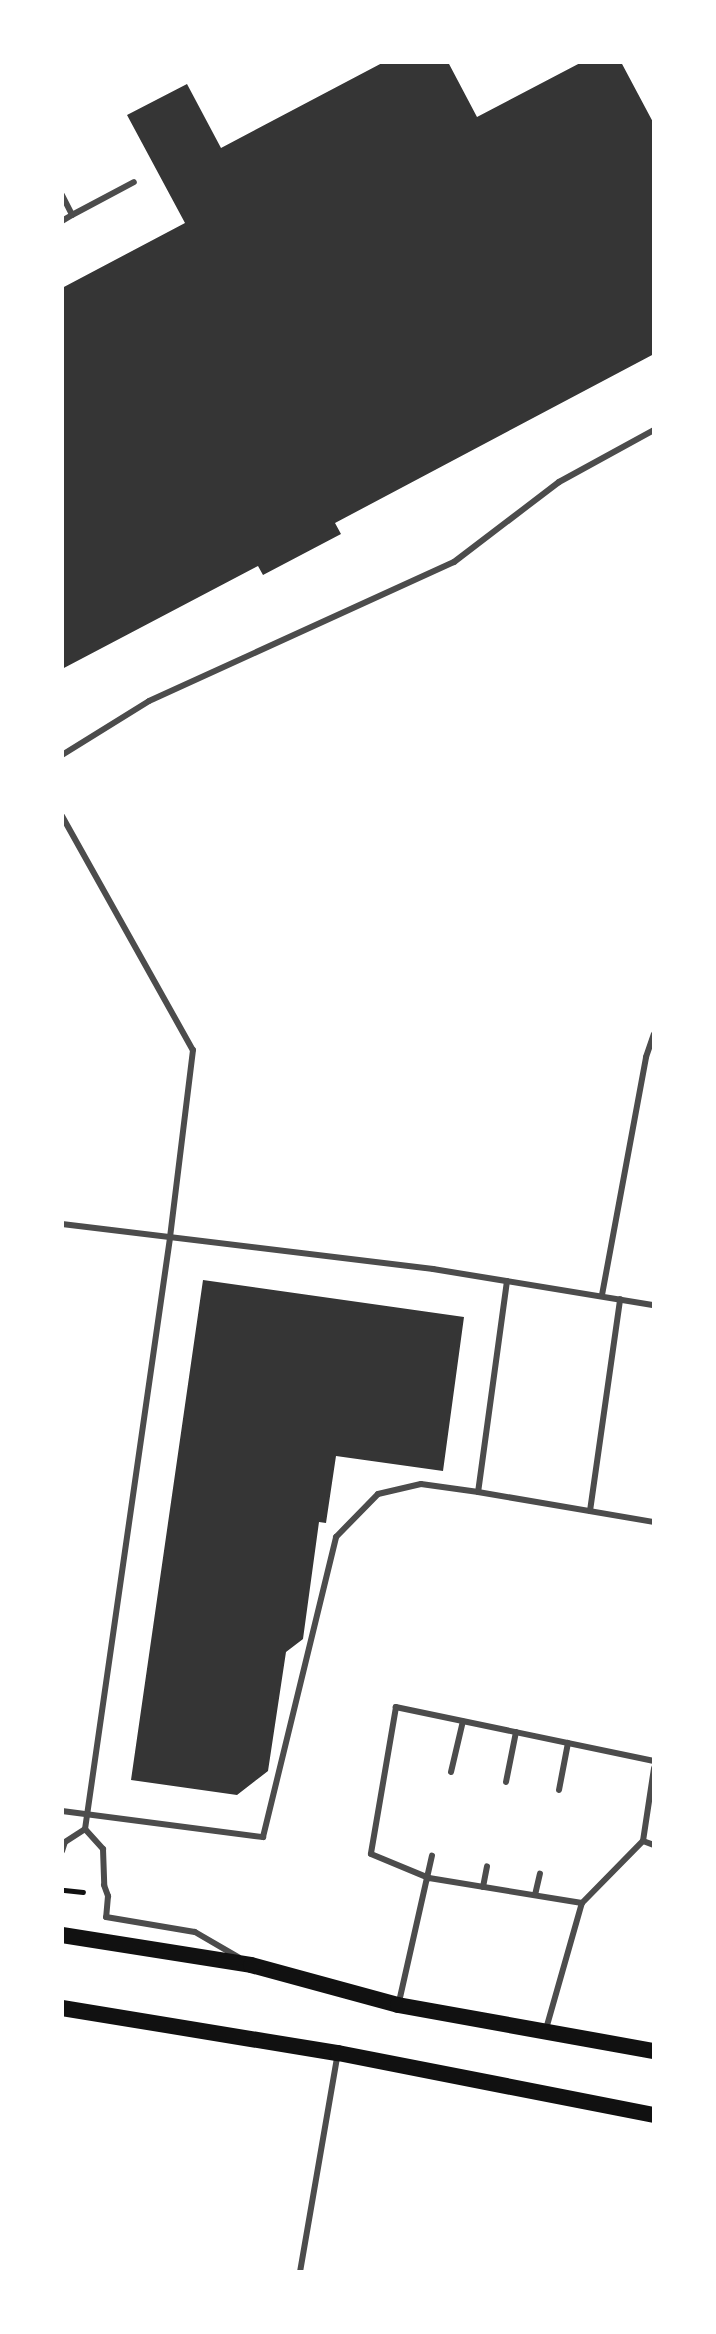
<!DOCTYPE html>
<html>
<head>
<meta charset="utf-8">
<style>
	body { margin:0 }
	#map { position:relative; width:716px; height:2334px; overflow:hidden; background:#fff; font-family:Signika,sans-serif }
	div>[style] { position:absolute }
	.building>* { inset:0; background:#353535 }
	.path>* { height:5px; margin:-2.5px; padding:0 2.5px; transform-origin:2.5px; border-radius:2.5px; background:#111 }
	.service>* { height:6px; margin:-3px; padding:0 3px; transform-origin:3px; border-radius:3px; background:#4c4c4c }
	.secondary>* { height:16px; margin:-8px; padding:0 8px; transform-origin:8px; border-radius:8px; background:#111 }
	span { translate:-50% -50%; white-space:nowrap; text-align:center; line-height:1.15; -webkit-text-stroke:6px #fff; paint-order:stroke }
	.frame { position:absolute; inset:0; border:64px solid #fff; pointer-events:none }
</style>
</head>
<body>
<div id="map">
	<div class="building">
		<div style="clip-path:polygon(384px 62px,448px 62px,477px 117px,582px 62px,621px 62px,654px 124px,654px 354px,335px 523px,341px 534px,263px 575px,258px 566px,62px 669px,62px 288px,185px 223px,127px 115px,187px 84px,221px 148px)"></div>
		<div style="clip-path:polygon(203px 1280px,464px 1317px,443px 1471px,336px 1456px,326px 1523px,319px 1522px,303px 1639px,286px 1652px,268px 1771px,237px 1795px,131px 1780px)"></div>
	</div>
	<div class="path">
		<div style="left:64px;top:1890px;width:19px;rotate:6deg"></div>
	</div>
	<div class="service">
		<div style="left:62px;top:195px;width:22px;rotate:63deg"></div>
		<div style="left:72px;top:215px;width:12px;rotate:149deg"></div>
		<div style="left:72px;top:215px;width:70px;rotate:-28deg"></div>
		<div style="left:62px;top:755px;width:102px;rotate:-31.8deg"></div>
		<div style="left:149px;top:701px;width:335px;rotate:-24.5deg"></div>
		<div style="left:454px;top:562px;width:132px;rotate:-37.3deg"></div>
		<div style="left:559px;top:482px;width:108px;rotate:-28.7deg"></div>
		<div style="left:62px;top:816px;width:268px;rotate:60.8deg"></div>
		<div style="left:193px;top:1050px;width:189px;rotate:97deg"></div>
		<div style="left:170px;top:1238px;width:597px;rotate:98.18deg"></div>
		<div style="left:62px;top:1224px;width:374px;rotate:6.9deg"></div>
		<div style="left:433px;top:1269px;width:224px;rotate:9.3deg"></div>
		<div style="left:507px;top:1281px;width:213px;rotate:97.8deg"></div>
		<div style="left:478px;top:1492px;width:179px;rotate:9.7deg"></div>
		<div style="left:602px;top:1295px;width:242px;rotate:-79.5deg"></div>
		<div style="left:646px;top:1057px;width:24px;rotate:-71deg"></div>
		<div style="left:590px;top:1511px;width:214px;rotate:-81.9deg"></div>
		<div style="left:654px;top:1761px;width:264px;rotate:-168.2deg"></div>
		<div style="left:396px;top:1707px;width:149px;rotate:99.7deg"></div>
		<div style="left:371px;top:1854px;width:63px;rotate:22.5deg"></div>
		<div style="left:429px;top:1878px;width:155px;rotate:9.3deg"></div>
		<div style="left:582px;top:1903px;width:87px;rotate:-45.5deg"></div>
		<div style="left:643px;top:1841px;width:12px;rotate:20deg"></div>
		<div style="left:451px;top:1772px;width:52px;rotate:-76.8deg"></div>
		<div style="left:506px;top:1782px;width:51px;rotate:-78.7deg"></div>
		<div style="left:559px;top:1790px;width:48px;rotate:-79.2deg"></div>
		<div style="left:62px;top:1811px;width:203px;rotate:7.4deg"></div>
		<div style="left:263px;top:1837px;width:309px;rotate:-76.3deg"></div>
		<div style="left:336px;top:1537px;width:60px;rotate:-45.7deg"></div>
		<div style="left:378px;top:1494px;width:44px;rotate:-13.1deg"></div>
		<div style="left:421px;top:1484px;width:58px;rotate:8deg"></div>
		<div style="left:643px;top:1841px;width:74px;rotate:-81.4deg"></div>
		<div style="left:62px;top:1851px;width:9px;rotate:-72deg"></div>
		<div style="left:65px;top:1842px;width:24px;rotate:-33deg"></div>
		<div style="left:85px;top:1829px;width:27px;rotate:48deg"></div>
		<div style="left:103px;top:1849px;width:36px;rotate:88deg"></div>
		<div style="left:104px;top:1885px;width:12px;rotate:70deg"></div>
		<div style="left:108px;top:1896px;width:21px;rotate:95deg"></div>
		<div style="left:106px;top:1917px;width:90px;rotate:9.6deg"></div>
		<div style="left:195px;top:1932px;width:50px;rotate:30.2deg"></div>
		<div style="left:483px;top:1887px;width:21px;rotate:-79deg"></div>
		<div style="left:535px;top:1895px;width:22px;rotate:-77deg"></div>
		<div style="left:399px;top:2002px;width:150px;rotate:-77.3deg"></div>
		<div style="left:546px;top:2029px;width:131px;rotate:-74.1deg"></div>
		<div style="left:300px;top:2272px;width:222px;rotate:-80.2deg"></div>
	</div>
	<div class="secondary">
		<div style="left:62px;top:1935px;width:191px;rotate:9deg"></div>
		<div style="left:251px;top:1965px;width:152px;rotate:15.2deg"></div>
		<div style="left:398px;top:2005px;width:260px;rotate:10.2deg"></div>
		<div style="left:62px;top:2008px;width:280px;rotate:9.3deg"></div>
		<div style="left:338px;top:2053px;width:322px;rotate:11.1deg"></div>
	</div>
	<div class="frame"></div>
</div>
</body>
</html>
